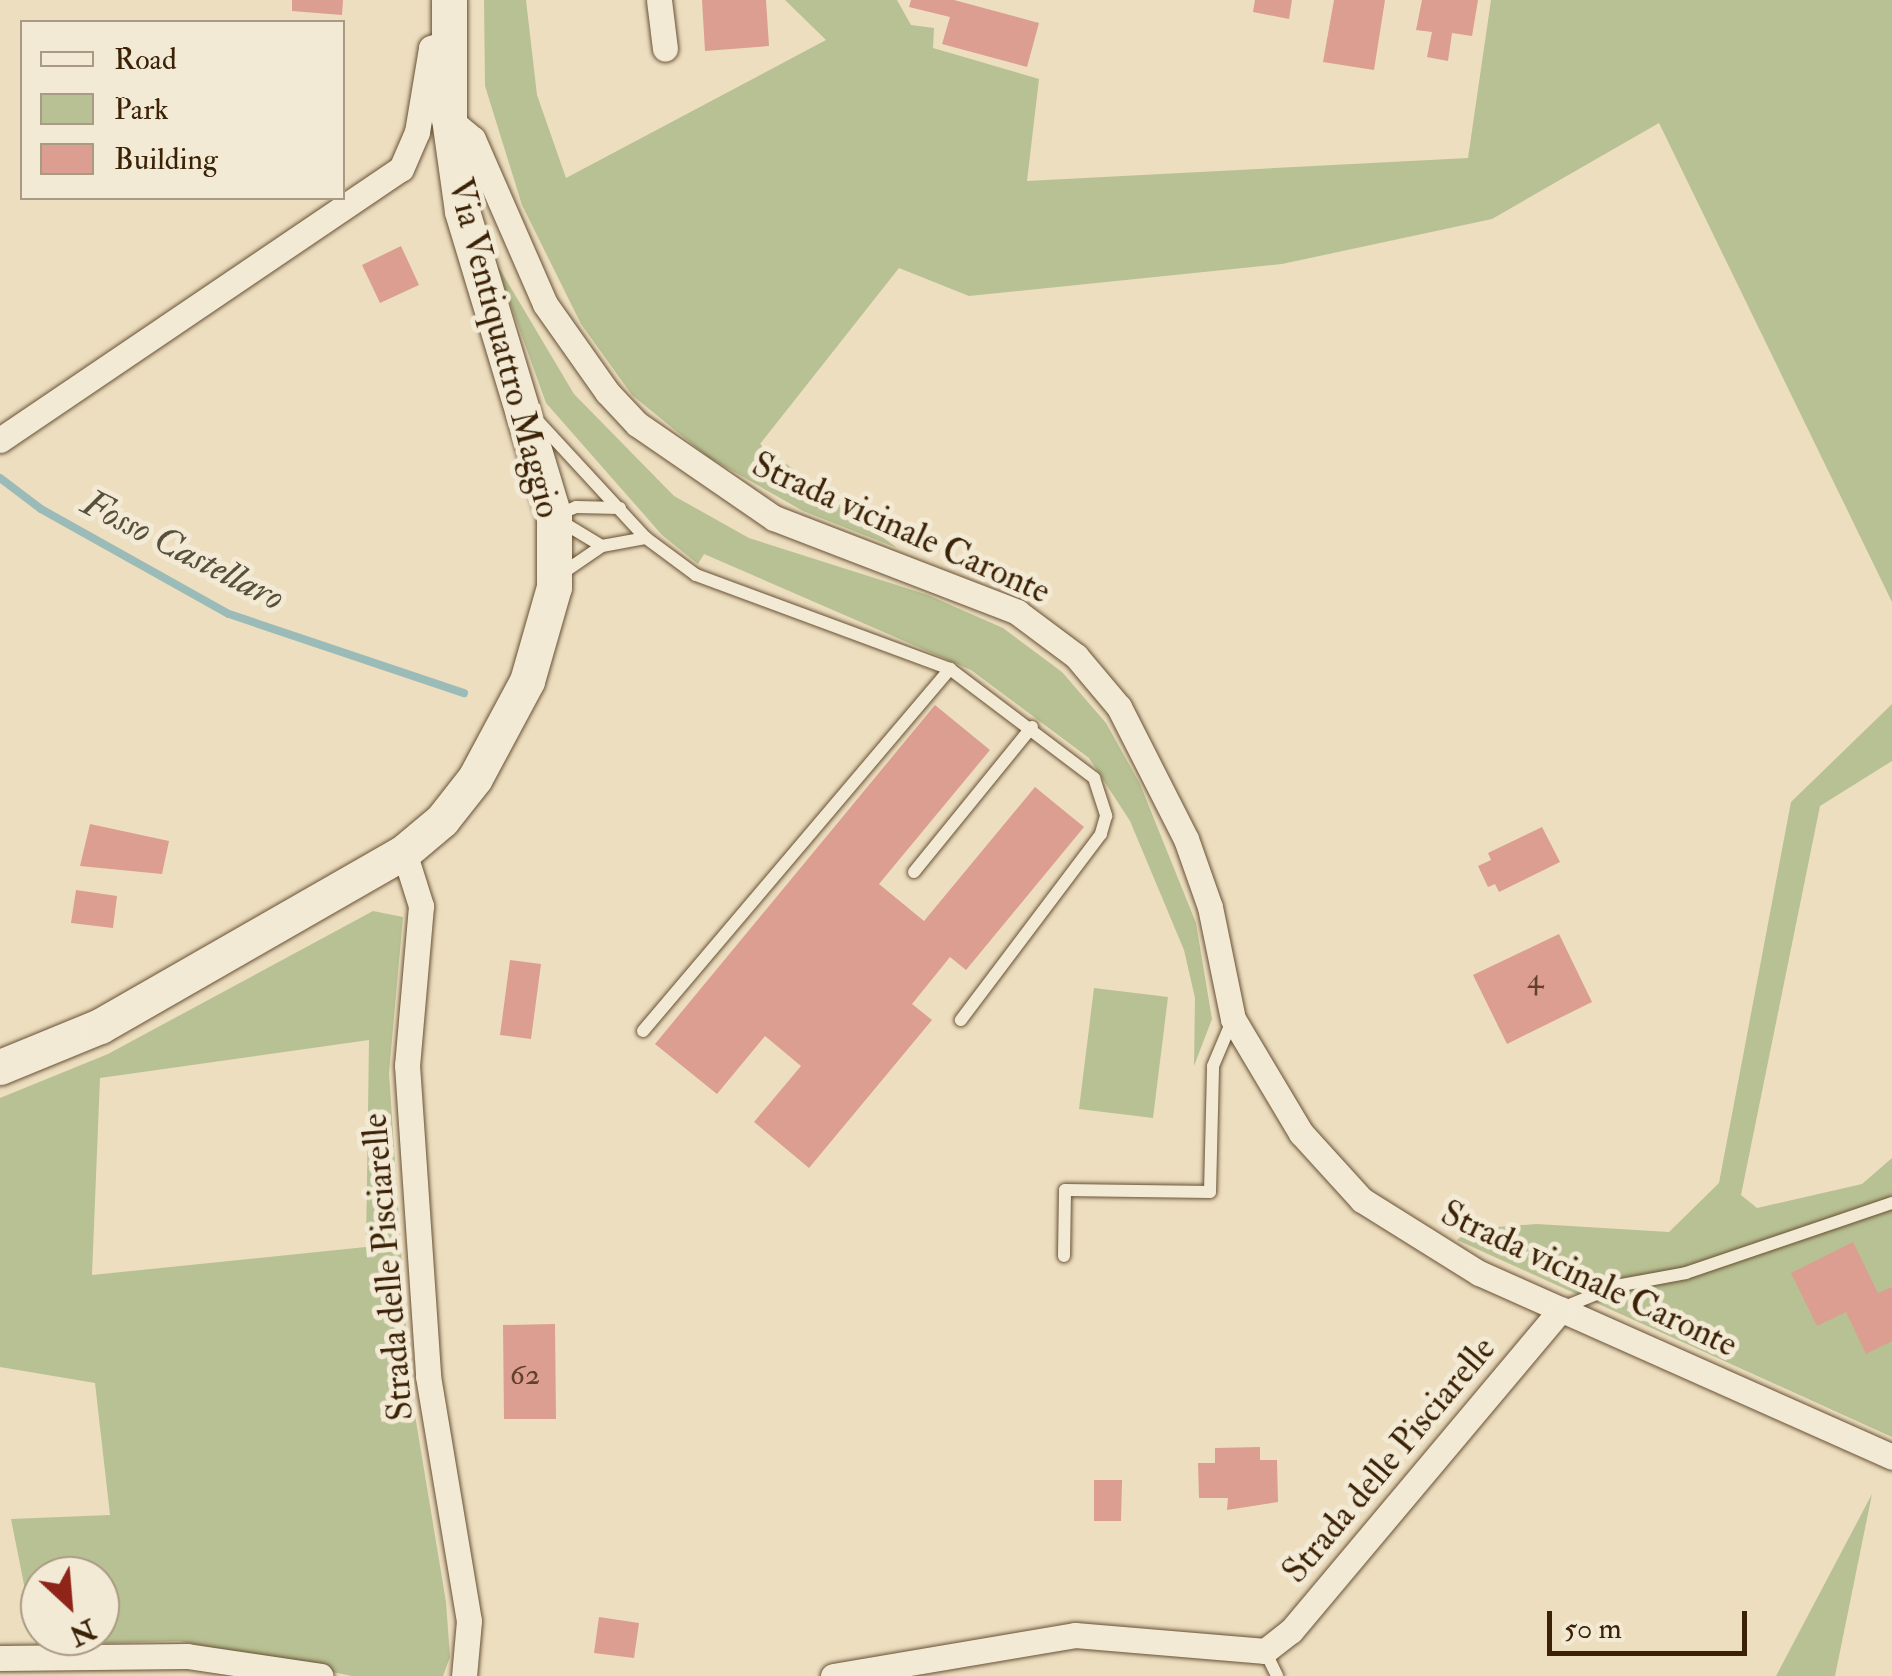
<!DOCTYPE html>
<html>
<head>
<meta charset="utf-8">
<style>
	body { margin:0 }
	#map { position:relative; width:1892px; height:1676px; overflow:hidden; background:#eddec0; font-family:"IM FELL Double Pica",serif }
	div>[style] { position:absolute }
	.green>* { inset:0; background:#b8c193 }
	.stream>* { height:8px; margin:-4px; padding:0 4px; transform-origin:4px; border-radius:4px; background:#9abbb7 }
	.building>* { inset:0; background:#db9e91 }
	.roads { filter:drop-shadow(0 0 2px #685134) drop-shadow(0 0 2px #685134) }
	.lane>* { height:12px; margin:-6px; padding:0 6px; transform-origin:6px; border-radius:6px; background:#f3ead6 }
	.street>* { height:25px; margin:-12.5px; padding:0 12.5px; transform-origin:12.5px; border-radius:12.5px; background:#f3ead6 }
	.secondary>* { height:35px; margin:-17.5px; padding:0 17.5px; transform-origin:17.5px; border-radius:17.5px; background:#f3ead6 }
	span { translate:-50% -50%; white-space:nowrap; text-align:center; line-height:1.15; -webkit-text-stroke:10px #f3ead6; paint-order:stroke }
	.number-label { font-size:30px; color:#634129 }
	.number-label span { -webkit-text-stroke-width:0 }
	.street-label { font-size:35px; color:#3b2206 }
	.water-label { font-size:38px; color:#58503b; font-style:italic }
	.legend { position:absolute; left:20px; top:20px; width:325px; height:180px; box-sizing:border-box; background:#f3ead6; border:2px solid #a99a83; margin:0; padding:12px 18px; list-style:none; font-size:30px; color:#3b2206 }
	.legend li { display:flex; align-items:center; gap:20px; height:50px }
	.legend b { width:50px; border:2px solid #a99a83 }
	.north { position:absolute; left:20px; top:1556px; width:100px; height:100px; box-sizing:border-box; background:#f3ead6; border:2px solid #a99a83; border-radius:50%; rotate:154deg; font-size:28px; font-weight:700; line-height:40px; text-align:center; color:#3b2206 }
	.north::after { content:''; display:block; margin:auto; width:35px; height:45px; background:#8f2418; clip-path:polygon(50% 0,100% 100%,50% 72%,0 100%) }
	.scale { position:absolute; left:1547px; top:1611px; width:200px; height:45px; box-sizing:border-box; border:5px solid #3b2206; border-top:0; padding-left:12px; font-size:30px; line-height:35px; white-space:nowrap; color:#3b2206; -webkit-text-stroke:8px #f3ead6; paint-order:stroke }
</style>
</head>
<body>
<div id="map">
	<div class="green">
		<div style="clip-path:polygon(484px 0,526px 0,537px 95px,566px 178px,826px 40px,785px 0,897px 0,911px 25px,934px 28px,933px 48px,1039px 79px,1027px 181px,1468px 158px,1491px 0,1892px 0,1892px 602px,1659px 123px,1492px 219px,1282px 264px,969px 296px,899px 268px,760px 444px,897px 548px,803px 511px,708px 457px,632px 395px,581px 324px,522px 205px,485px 86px)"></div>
		<div style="clip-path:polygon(495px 261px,574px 394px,674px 496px,749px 538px,928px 595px,1003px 628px,1062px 672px,1106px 723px,1140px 784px,1196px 923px,1212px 1019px,1194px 1066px,1195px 998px,1184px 950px,1130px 821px,1089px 758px,971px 670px,704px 554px,698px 564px,662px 535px,546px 403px)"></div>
		<div style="clip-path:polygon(1892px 704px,1892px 761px,1820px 806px,1741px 1195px,1757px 1208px,1862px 1184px,1892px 1158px,1892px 1437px,1457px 1240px,1471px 1229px,1537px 1224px,1669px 1232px,1719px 1183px,1791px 802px)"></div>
		<div style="clip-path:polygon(evenodd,373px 911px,403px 917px,389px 1073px,410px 1385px,446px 1602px,450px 1657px,443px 1676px,352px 1676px,179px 1641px,36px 1645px,11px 1519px,110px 1515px,95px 1383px,0 1367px,0 1098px,108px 1054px,373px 911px,369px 1040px,366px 1247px,92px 1275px,100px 1078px,369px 1040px,373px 911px,40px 1576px,100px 1576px,100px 1636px,40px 1636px,40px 1576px)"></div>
		<div style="clip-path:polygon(1094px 988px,1168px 997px,1153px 1118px,1079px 1109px)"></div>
		<div style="clip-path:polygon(1872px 1494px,1835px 1676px,1776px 1676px)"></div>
	</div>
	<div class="stream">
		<div style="left:0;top:478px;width:51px;rotate:37.1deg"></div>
		<div style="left:41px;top:509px;width:215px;rotate:29.2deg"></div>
		<div style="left:229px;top:614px;width:248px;rotate:18.6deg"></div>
	</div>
	<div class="building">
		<div style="clip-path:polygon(292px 0,343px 0,342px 15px,292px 11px)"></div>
		<div style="clip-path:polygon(702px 0,766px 0,769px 46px,705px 51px)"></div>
		<div style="clip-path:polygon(911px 0,954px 0,1039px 23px,1027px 67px,942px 44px,950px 17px,909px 7px)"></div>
		<div style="clip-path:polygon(1255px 0,1292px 0,1289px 19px,1253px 12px)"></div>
		<div style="clip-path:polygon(1334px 0,1385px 0,1374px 70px,1323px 62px)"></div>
		<div style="clip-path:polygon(1422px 0,1478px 0,1472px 36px,1452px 33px,1448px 61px,1427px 57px,1432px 32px,1416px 30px)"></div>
		<div style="clip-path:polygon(401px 246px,419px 285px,380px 303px,362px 265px)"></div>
		<div style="clip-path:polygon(935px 705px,990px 750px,879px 884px,924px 921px,1035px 787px,1084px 827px,966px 970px,950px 957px,912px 1004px,932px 1020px,809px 1168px,754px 1122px,801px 1066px,765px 1036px,717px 1094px,655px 1044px)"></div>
		<div style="clip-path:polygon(90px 824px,169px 841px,162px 874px,80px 866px)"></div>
		<div style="clip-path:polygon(1542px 827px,1560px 862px,1499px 892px,1495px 884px,1488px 887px,1478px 866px,1491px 860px,1488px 853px)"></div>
		<div style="clip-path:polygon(76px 890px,117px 896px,113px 928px,71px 923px)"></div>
		<div style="clip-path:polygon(1559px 934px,1592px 1002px,1507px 1044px,1473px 975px)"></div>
		<div style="clip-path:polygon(510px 960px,541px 964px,531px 1039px,500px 1035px)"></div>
		<div style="clip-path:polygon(1853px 1242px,1878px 1293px,1892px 1287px,1892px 1341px,1866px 1354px,1846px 1312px,1817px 1326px,1791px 1273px)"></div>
		<div style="clip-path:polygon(555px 1324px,556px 1419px,504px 1419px,503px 1325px)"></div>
		<div style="clip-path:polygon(1260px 1447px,1260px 1460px,1277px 1460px,1278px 1502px,1227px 1510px,1228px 1498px,1199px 1498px,1198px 1463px,1215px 1463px,1215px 1448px)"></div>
		<div style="clip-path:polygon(1094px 1480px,1122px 1480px,1121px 1521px,1094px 1521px)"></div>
		<div style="clip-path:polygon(599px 1617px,639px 1623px,634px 1658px,594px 1653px)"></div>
	</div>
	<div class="roads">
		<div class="lane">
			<div style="left:536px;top:419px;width:162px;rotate:47.3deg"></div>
			<div style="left:646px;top:538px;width:62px;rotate:36.5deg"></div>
			<div style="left:696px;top:575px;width:271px;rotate:20.3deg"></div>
			<div style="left:950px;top:669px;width:181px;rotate:37.1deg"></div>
			<div style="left:1094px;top:778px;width:40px;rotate:72deg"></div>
			<div style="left:1106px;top:816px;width:19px;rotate:106deg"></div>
			<div style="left:1101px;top:834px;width:233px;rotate:127deg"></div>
			<div style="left:554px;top:516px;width:24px;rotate:-22deg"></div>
			<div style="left:576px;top:507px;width:44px;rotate:1.3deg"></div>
			<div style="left:557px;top:519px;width:52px;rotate:31deg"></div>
			<div style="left:564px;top:572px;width:46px;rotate:-34.4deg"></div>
			<div style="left:602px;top:546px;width:45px;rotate:-10.3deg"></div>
			<div style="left:914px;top:872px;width:187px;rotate:-50.9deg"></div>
			<div style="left:643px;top:1031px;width:475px;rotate:-49.7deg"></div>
			<div style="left:1064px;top:1256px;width:66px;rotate:-89.1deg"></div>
			<div style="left:1065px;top:1190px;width:145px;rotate:0.8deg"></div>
			<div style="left:1210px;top:1192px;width:126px;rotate:-88.6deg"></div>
			<div style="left:1213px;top:1066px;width:49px;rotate:-67.1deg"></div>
			<div style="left:1562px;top:1308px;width:58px;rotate:-22.2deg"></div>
			<div style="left:1616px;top:1286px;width:71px;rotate:-10.5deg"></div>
			<div style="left:1686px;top:1273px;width:218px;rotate:-18.8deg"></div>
			<div style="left:1265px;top:1651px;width:28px;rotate:64deg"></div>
		</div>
		<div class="street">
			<div style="left:659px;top:0;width:49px;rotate:83deg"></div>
			<div style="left:449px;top:119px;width:31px;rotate:40deg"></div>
			<div style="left:473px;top:139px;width:180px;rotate:66.4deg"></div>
			<div style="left:545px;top:304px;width:108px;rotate:54.8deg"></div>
			<div style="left:607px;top:392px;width:44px;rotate:46.8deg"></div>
			<div style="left:637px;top:424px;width:166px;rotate:34.5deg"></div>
			<div style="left:774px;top:518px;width:261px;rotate:21.1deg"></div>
			<div style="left:1017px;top:612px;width:74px;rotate:36.7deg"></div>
			<div style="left:1076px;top:656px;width:67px;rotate:49.9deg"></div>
			<div style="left:1119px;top:707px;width:148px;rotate:63.1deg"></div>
			<div style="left:1186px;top:839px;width:72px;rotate:70.6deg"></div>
			<div style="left:1210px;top:907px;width:114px;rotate:78.4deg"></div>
			<div style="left:1233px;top:1019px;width:133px;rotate:59.2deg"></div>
			<div style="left:1301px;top:1133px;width:91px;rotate:47.7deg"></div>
			<div style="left:1362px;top:1200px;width:138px;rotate:32deg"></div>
			<div style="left:1479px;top:1273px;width:452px;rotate:24deg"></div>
			<div style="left:0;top:440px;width:484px;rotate:-34.1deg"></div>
			<div style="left:401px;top:169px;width:40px;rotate:-66.6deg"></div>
			<div style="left:417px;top:132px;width:85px;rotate:-80.5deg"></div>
			<div style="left:431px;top:48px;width:19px;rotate:-18deg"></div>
			<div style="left:404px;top:852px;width:57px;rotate:72.5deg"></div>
			<div style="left:421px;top:906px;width:160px;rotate:95deg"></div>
			<div style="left:407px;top:1065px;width:312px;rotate:86.1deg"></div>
			<div style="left:428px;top:1376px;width:248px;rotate:80.5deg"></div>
			<div style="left:469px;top:1621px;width:55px;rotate:95.2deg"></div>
			<div style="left:0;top:1658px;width:187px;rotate:-0.6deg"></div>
			<div style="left:187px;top:1656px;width:135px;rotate:8.5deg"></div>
			<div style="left:833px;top:1676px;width:245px;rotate:-9.6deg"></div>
			<div style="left:1075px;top:1635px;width:191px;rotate:4.8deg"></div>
			<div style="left:1265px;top:1651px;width:33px;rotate:-38deg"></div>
			<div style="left:1291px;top:1631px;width:420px;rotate:-50deg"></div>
		</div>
		<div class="secondary">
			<div style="left:0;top:1067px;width:108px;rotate:-22.3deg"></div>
			<div style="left:100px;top:1026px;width:350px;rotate:-29.8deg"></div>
			<div style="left:404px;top:852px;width:50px;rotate:-40.1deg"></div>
			<div style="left:442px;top:820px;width:53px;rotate:-51.8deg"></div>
			<div style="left:475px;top:778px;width:110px;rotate:-61.8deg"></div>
			<div style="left:527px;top:681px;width:98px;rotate:-74deg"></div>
			<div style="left:554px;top:587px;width:71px;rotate:-90deg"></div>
			<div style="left:554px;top:516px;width:319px;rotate:-106.8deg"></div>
			<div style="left:462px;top:211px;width:93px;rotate:-98deg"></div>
			<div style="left:449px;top:119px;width:119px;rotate:-90deg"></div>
		</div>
	</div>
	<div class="number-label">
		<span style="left:1535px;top:979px">4</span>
		<span style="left:525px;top:1375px">62</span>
	</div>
	<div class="street-label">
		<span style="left:504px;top:348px;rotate:75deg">Via Ventiquattro Maggio</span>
		<span style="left:901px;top:528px;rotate:24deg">Strada vicinale Caronte</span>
		<span style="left:388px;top:1267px;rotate:-95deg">Strada delle Pisciarelle</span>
		<span style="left:1589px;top:1279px;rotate:25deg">Strada vicinale Caronte</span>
		<span style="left:1389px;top:1460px;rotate:-50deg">Strada delle Pisciarelle</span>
	</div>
	<div class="water-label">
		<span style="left:183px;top:551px;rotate:27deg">Fosso Castellaro</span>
	</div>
	<ul class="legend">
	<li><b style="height:12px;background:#f3ead6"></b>Road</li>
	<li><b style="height:28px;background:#b8c193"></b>Park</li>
	<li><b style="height:28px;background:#db9e91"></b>Building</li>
	</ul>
	<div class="north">N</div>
	<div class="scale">50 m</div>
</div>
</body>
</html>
